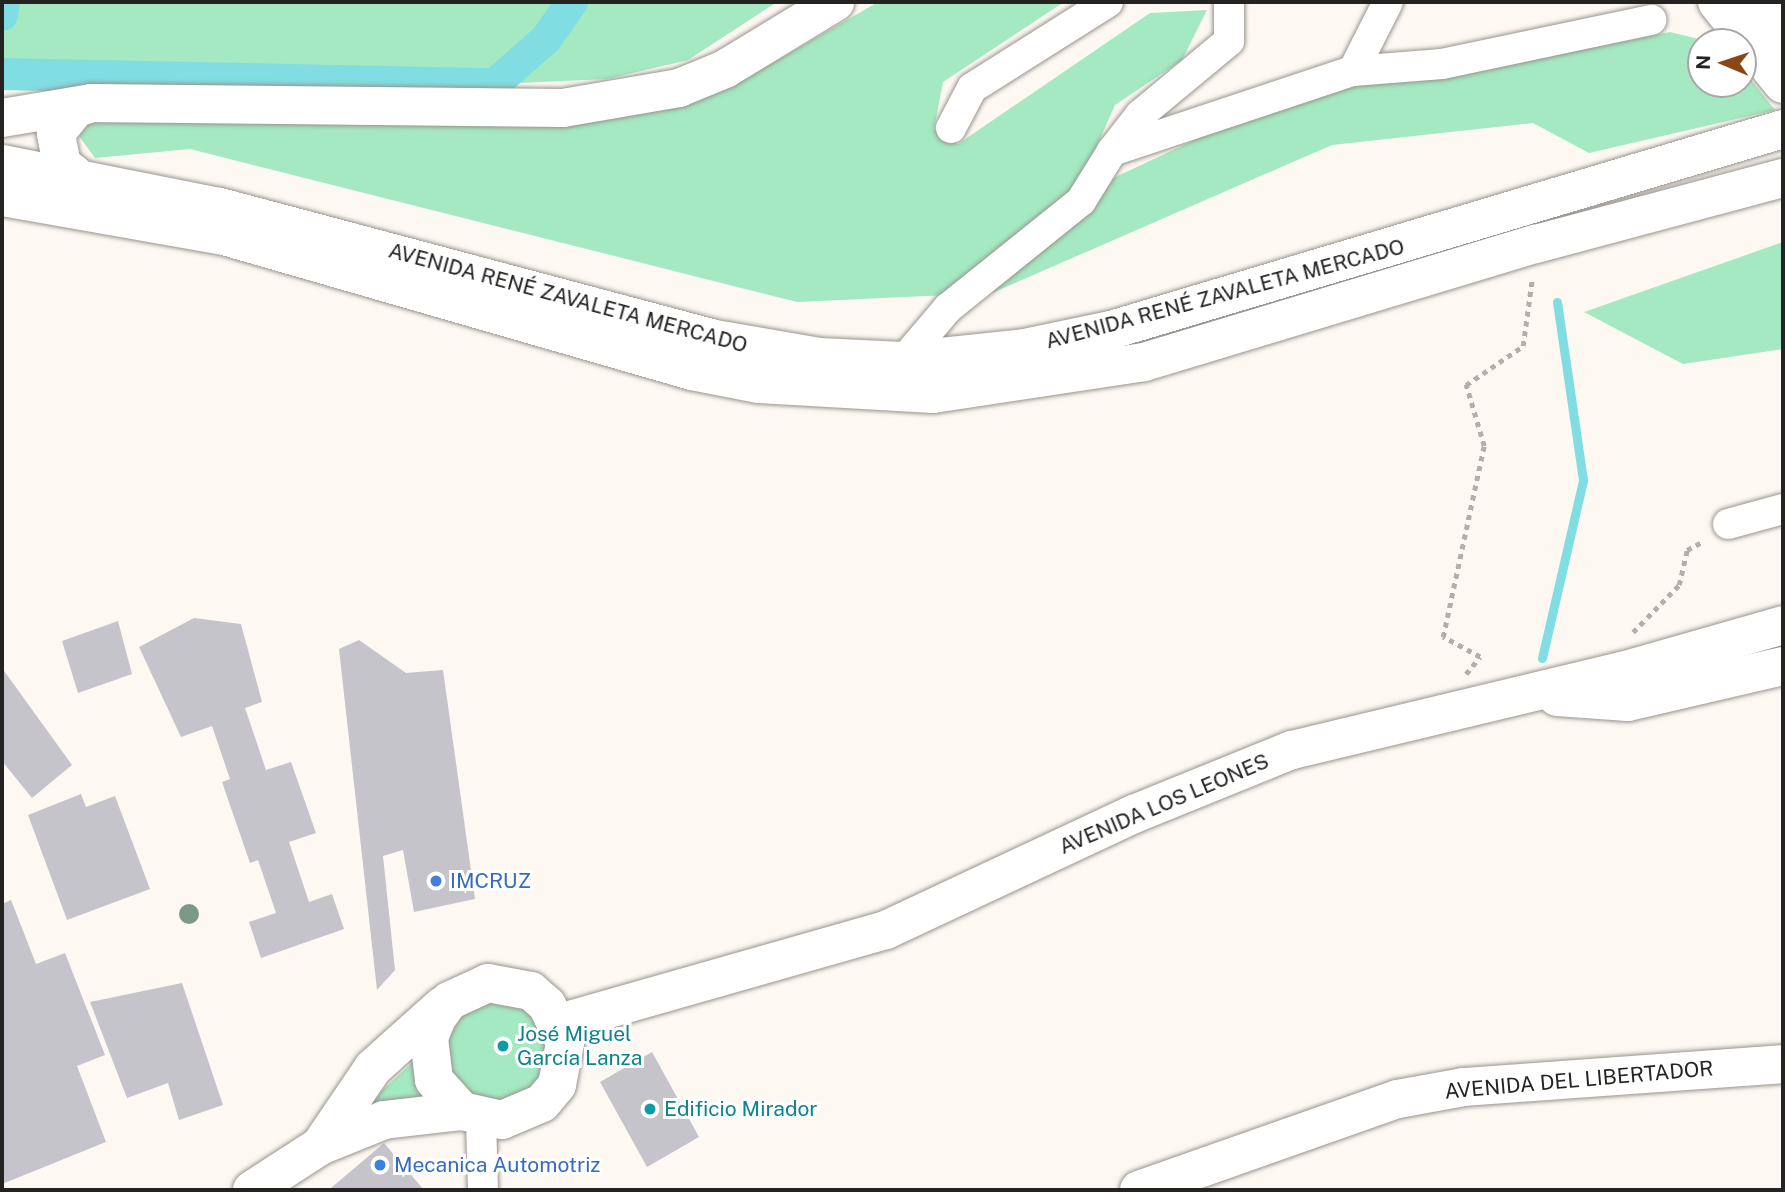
<!DOCTYPE html>
<html>
<head>
<meta charset="utf-8">
<style>
	body { margin:0 }
	#map { position:relative; width:1785px; height:1192px; overflow:hidden; background:#fdf8f2; font-family:"Public Sans",sans-serif }
	div>[style] { position:absolute }
	.green>* { inset:0; background:#a4e9c1 }
	.round { border-radius:50% }
	.stream>* { height:9px; margin:-4.5px; padding:0 4.5px; transform-origin:4.5px; border-radius:4.5px; background:#80dde1 }
	.canal>* { height:32px; margin:-16px; padding:0 16px; transform-origin:16px; border-radius:16px; background:#80dde1 }
	.building>* { inset:0; background:#c5c4cb }
	.path>* { height:4.5px; margin-top:-2.25px; transform-origin:0; background:repeating-linear-gradient(90deg,#b2aea9 0 5px,transparent 0 10px) }
	.roads { filter:drop-shadow(0 0 2px #98948e) drop-shadow(0 0 2px #98948e) }
	.minor>* { height:30px; margin:-15px; padding:0 15px; transform-origin:15px; border-radius:15px; background:#fff }
	.major>* { height:38px; margin:-19px; padding:0 19px; transform-origin:19px; border-radius:19px; background:#fff }
	.trees>* { width:20px; height:20px; margin:-10px; border-radius:50%; background:#7d9887 }
	.dots>* { width:19px; height:19px; translate:-50% -50%; box-sizing:border-box; border:4px solid #fff; border-radius:50% }
	span { translate:-50% -50%; white-space:nowrap; text-align:center; line-height:1.15; -webkit-text-stroke:6px #fff; paint-order:stroke }
	.street-label { font-size:21px; color:#252321 }
	.shop-label { font-size:21px; color:#366cbe }
	.left { translate:0 -50%; text-align:left }
	.culture-label { font-size:21px; color:#0d838f }
	.frame { position:absolute; inset:0; border:4px solid #252321; pointer-events:none }
	.north { position:absolute; left:1687px; top:28px; width:70px; height:70px; box-sizing:border-box; background:#fff; border:2px solid #a8a7a6; border-radius:50%; rotate:272deg; font-size:19px; font-weight:700; line-height:28px; text-align:center; color:#252321 }
	.north::after { content:''; display:block; margin:auto; width:24px; height:32px; background:#894715; clip-path:polygon(50% 0,100% 100%,50% 72%,0 100%) }
</style>
</head>
<body>
<div id="map">
	<div class="green">
		<div style="clip-path:polygon(2px 2px,777px 2px,688px 60px,607px 79px,495px 84px,49px 73px,8px 60px,2px 65px)"></div>
		<div style="clip-path:polygon(878px 2px,1064px 2px,943px 82px,934px 129px,958px 144px,1150px 13px,1207px 10px,1182px 60px,1115px 105px,1089px 164px,1107px 181px,1220px 128px,1356px 85px,1452px 75px,1670px 32px,1711px 42px,1701px 42px,1701px 84px,1743px 84px,1743px 70px,1775px 110px,1589px 153px,1533px 123px,1332px 145px,992px 293px,797px 302px,190px 149px,95px 158px,79px 136px,90px 123px,555px 124px,738px 83px)"></div>
		<div style="clip-path:polygon(1783px 242px,1783px 349px,1683px 364px,1584px 312px)"></div>
		<div class="round" style="left:445px;top:1001px;width:102px;height:102px"></div>
		<div style="clip-path:polygon(414px 1061px,428px 1101px,363px 1108px)"></div>
	</div>
	<div class="stream">
		<div style="left:1542px;top:658px;width:183px;rotate:-77deg"></div>
		<div style="left:1583px;top:480px;width:180px;rotate:-98.3deg"></div>
	</div>
	<div class="canal">
		<div style="left:2px;top:15px;width:13px;rotate:-81deg"></div>
		<div style="left:2px;top:74px;width:493px;rotate:1.2deg"></div>
		<div style="left:495px;top:84px;width:68px;rotate:-41.4deg"></div>
		<div style="left:546px;top:39px;width:45px;rotate:-54.9deg"></div>
	</div>
	<div class="building">
		<div style="clip-path:polygon(194px 618px,241px 624px,262px 702px,245px 708px,266px 770px,291px 762px,316px 833px,289px 842px,309px 902px,332px 894px,344px 929px,261px 958px,249px 922px,276px 913px,258px 860px,250px 863px,222px 782px,230px 779px,212px 726px,181px 737px,139px 647px)"></div>
		<div style="clip-path:polygon(118px 621px,132px 674px,78px 693px,62px 641px)"></div>
		<div style="clip-path:polygon(359px 640px,406px 673px,443px 670px,475px 899px,414px 912px,403px 850px,383px 856px,395px 970px,377px 990px,339px 649px)"></div>
		<div style="clip-path:polygon(2px 668px,72px 765px,32px 798px,2px 761px)"></div>
		<div style="clip-path:polygon(81px 794px,86px 807px,115px 796px,150px 889px,67px 920px,28px 815px)"></div>
		<div style="clip-path:polygon(11px 900px,36px 964px,65px 953px,105px 1055px,77px 1066px,106px 1142px,2px 1184px,2px 904px)"></div>
		<div style="clip-path:polygon(182px 983px,223px 1105px,179px 1120px,168px 1083px,127px 1098px,90px 1002px)"></div>
		<div style="clip-path:polygon(652px 1052px,699px 1137px,647px 1167px,600px 1082px)"></div>
		<div style="clip-path:polygon(384px 1143px,424px 1190px,333px 1190px,331px 1188px)"></div>
	</div>
	<div class="path">
		<div style="left:1633px;top:632px;width:66px;rotate:-45.6deg"></div>
		<div style="left:1679px;top:585px;width:36px;rotate:-77deg"></div>
		<div style="left:1687px;top:550px;width:19px;rotate:-28deg"></div>
		<div style="left:1466px;top:674px;width:22px;rotate:-51deg"></div>
		<div style="left:1480px;top:657px;width:42px;rotate:-151.6deg"></div>
		<div style="left:1443px;top:637px;width:195px;rotate:-77.9deg"></div>
		<div style="left:1484px;top:446px;width:64px;rotate:-106.4deg"></div>
		<div style="left:1466px;top:385px;width:69px;rotate:-34.4deg"></div>
		<div style="left:1523px;top:346px;width:68px;rotate:-82.3deg"></div>
	</div>
	<div class="roads">
		<div class="minor">
			<div style="left:1353px;top:71px;width:89px;rotate:-4.5deg"></div>
			<div style="left:1442px;top:64px;width:214px;rotate:-11.9deg"></div>
			<div style="left:951px;top:128px;width:45px;rotate:-62.3deg"></div>
			<div style="left:972px;top:88px;width:161px;rotate:-32.3deg"></div>
			<div style="left:1112px;top:151px;width:46px;rotate:-52.1deg"></div>
			<div style="left:1140px;top:115px;width:116px;rotate:-39.7deg"></div>
			<div style="left:1229px;top:41px;width:39px;rotate:-90deg"></div>
			<div style="left:903px;top:361px;width:70px;rotate:-49.7deg"></div>
			<div style="left:948px;top:308px;width:171px;rotate:-38.8deg"></div>
			<div style="left:1081px;top:201px;width:59px;rotate:-58.2deg"></div>
			<div style="left:1112px;top:151px;width:254px;rotate:-18.4deg"></div>
			<div style="left:1353px;top:71px;width:77px;rotate:-63.1deg"></div>
			<div style="left:1728px;top:524px;width:57px;rotate:-15.3deg"></div>
			<div style="left:481px;top:1119px;width:71px;rotate:88.4deg"></div>
		</div>
		<div class="major">
			<div style="left:1717px;top:2px;width:105px;rotate:51.2deg"></div>
			<div style="left:1755px;top:2px;width:45px;rotate:51.3deg"></div>
			<div style="left:2px;top:118px;width:91px;rotate:-9.5deg"></div>
			<div style="left:92px;top:103px;width:471px;rotate:0.6deg"></div>
			<div style="left:563px;top:108px;width:118px;rotate:-9.8deg"></div>
			<div style="left:679px;top:88px;width:50px;rotate:-22.4deg"></div>
			<div style="left:725px;top:69px;width:129px;rotate:-31.3deg"></div>
			<div style="left:2px;top:164px;width:222px;rotate:11.2deg"></div>
			<div style="left:220px;top:207px;width:512px;rotate:14.93deg"></div>
			<div style="left:715px;top:339px;width:106px;rotate:9.8deg"></div>
			<div style="left:819px;top:357px;width:84px;rotate:2.7deg"></div>
			<div style="left:903px;top:361px;width:122px;rotate:-6.1deg"></div>
			<div style="left:1024px;top:348px;width:89px;rotate:-11.7deg"></div>
			<div style="left:1111px;top:330px;width:701px;rotate:-16.65deg"></div>
			<div style="left:74px;top:174px;width:15px;rotate:-143deg"></div>
			<div style="left:62px;top:165px;width:33px;rotate:-101deg"></div>
			<div style="left:56px;top:133px;width:32px;rotate:-51deg"></div>
			<div style="left:76px;top:108px;width:17px;rotate:-17deg"></div>
			<div style="left:2px;top:197px;width:225px;rotate:10deg"></div>
			<div style="left:224px;top:236px;width:487px;rotate:16.1deg"></div>
			<div style="left:692px;top:371px;width:68px;rotate:11deg"></div>
			<div style="left:759px;top:384px;width:174px;rotate:3.3deg"></div>
			<div style="left:933px;top:394px;width:213px;rotate:-8.6deg"></div>
			<div style="left:1144px;top:362px;width:409px;rotate:-16.8deg"></div>
			<div style="left:1536px;top:244px;width:256px;rotate:-15deg"></div>
			<div style="left:1557px;top:697px;width:71px;rotate:4deg"></div>
			<div style="left:1628px;top:702px;width:159px;rotate:-13.1deg"></div>
			<div style="left:559px;top:1023px;width:340px;rotate:-15.9deg"></div>
			<div style="left:886px;top:930px;width:274px;rotate:-25.1deg"></div>
			<div style="left:1134px;top:814px;width:170px;rotate:-22.1deg"></div>
			<div style="left:1292px;top:750px;width:339px;rotate:-13.5deg"></div>
			<div style="left:1622px;top:671px;width:167px;rotate:-15.9deg"></div>
			<div style="left:320px;top:1146px;width:94px;rotate:-55.8deg"></div>
			<div style="left:373px;top:1068px;width:93px;rotate:-41.9deg"></div>
			<div style="left:252px;top:1190px;width:81px;rotate:-32.9deg"></div>
			<div style="left:320px;top:1146px;width:69px;rotate:-22.1deg"></div>
			<div style="left:384px;top:1120px;width:79px;rotate:-6.6deg"></div>
			<div style="left:462px;top:1111px;width:41px;rotate:12.7deg"></div>
			<div style="left:502px;top:1120px;width:43px;rotate:-23deg"></div>
			<div style="left:542px;top:1103px;width:23px;rotate:-50deg"></div>
			<div style="left:557px;top:1085px;width:43px;rotate:-79.2deg"></div>
			<div style="left:565px;top:1043px;width:42px;rotate:-115.3deg"></div>
			<div style="left:547px;top:1005px;width:21px;rotate:-139deg"></div>
			<div style="left:531px;top:991px;width:44px;rotate:-169.5deg"></div>
			<div style="left:488px;top:983px;width:43px;rotate:155.2deg"></div>
			<div style="left:449px;top:1001px;width:21px;rotate:125deg"></div>
			<div style="left:437px;top:1018px;width:22px;rotate:112deg"></div>
			<div style="left:429px;top:1038px;width:42px;rotate:83.2deg"></div>
			<div style="left:434px;top:1080px;width:42px;rotate:47.9deg"></div>
			<div style="left:1139px;top:1190px;width:275px;rotate:-19.4deg"></div>
			<div style="left:1398px;top:1099px;width:67px;rotate:-10.3deg"></div>
			<div style="left:1464px;top:1087px;width:320px;rotate:-4.1deg"></div>
		</div>
	</div>
	<div class="trees">
		<div style="left:189px;top:914px"></div>
	</div>
	<div class="dots">
		<div style="left:436px;top:881px;background:#3f7fe0"></div>
		<div style="left:503px;top:1046px;background:#0f9aa8"></div>
		<div style="left:650px;top:1109px;background:#0f9aa8"></div>
		<div style="left:380px;top:1165px;background:#3f7fe0"></div>
	</div>
	<div class="street-label">
		<span style="left:1225px;top:294px;rotate:-15deg">AVENIDA RENÉ ZAVALETA MERCADO</span>
		<span style="left:568px;top:298px;rotate:15deg">AVENIDA RENÉ ZAVALETA MERCADO</span>
		<span style="left:1164px;top:804px;rotate:-23deg">AVENIDA LOS LEONES</span>
		<span style="left:1579px;top:1080px;rotate:-5deg">AVENIDA DEL LIBERTADOR</span>
	</div>
	<div class="shop-label">
		<span class="left" style="left:450px;top:881px">IMCRUZ</span>
		<span class="left" style="left:394px;top:1165px">Mecanica Automotriz</span>
	</div>
	<div class="culture-label">
		<span class="left" style="left:517px;top:1046px">José Miguel<br>García Lanza</span>
		<span class="left" style="left:664px;top:1109px">Edificio Mirador</span>
	</div>
	<div class="frame"></div>
	<div class="north">N</div>
</div>
</body>
</html>
